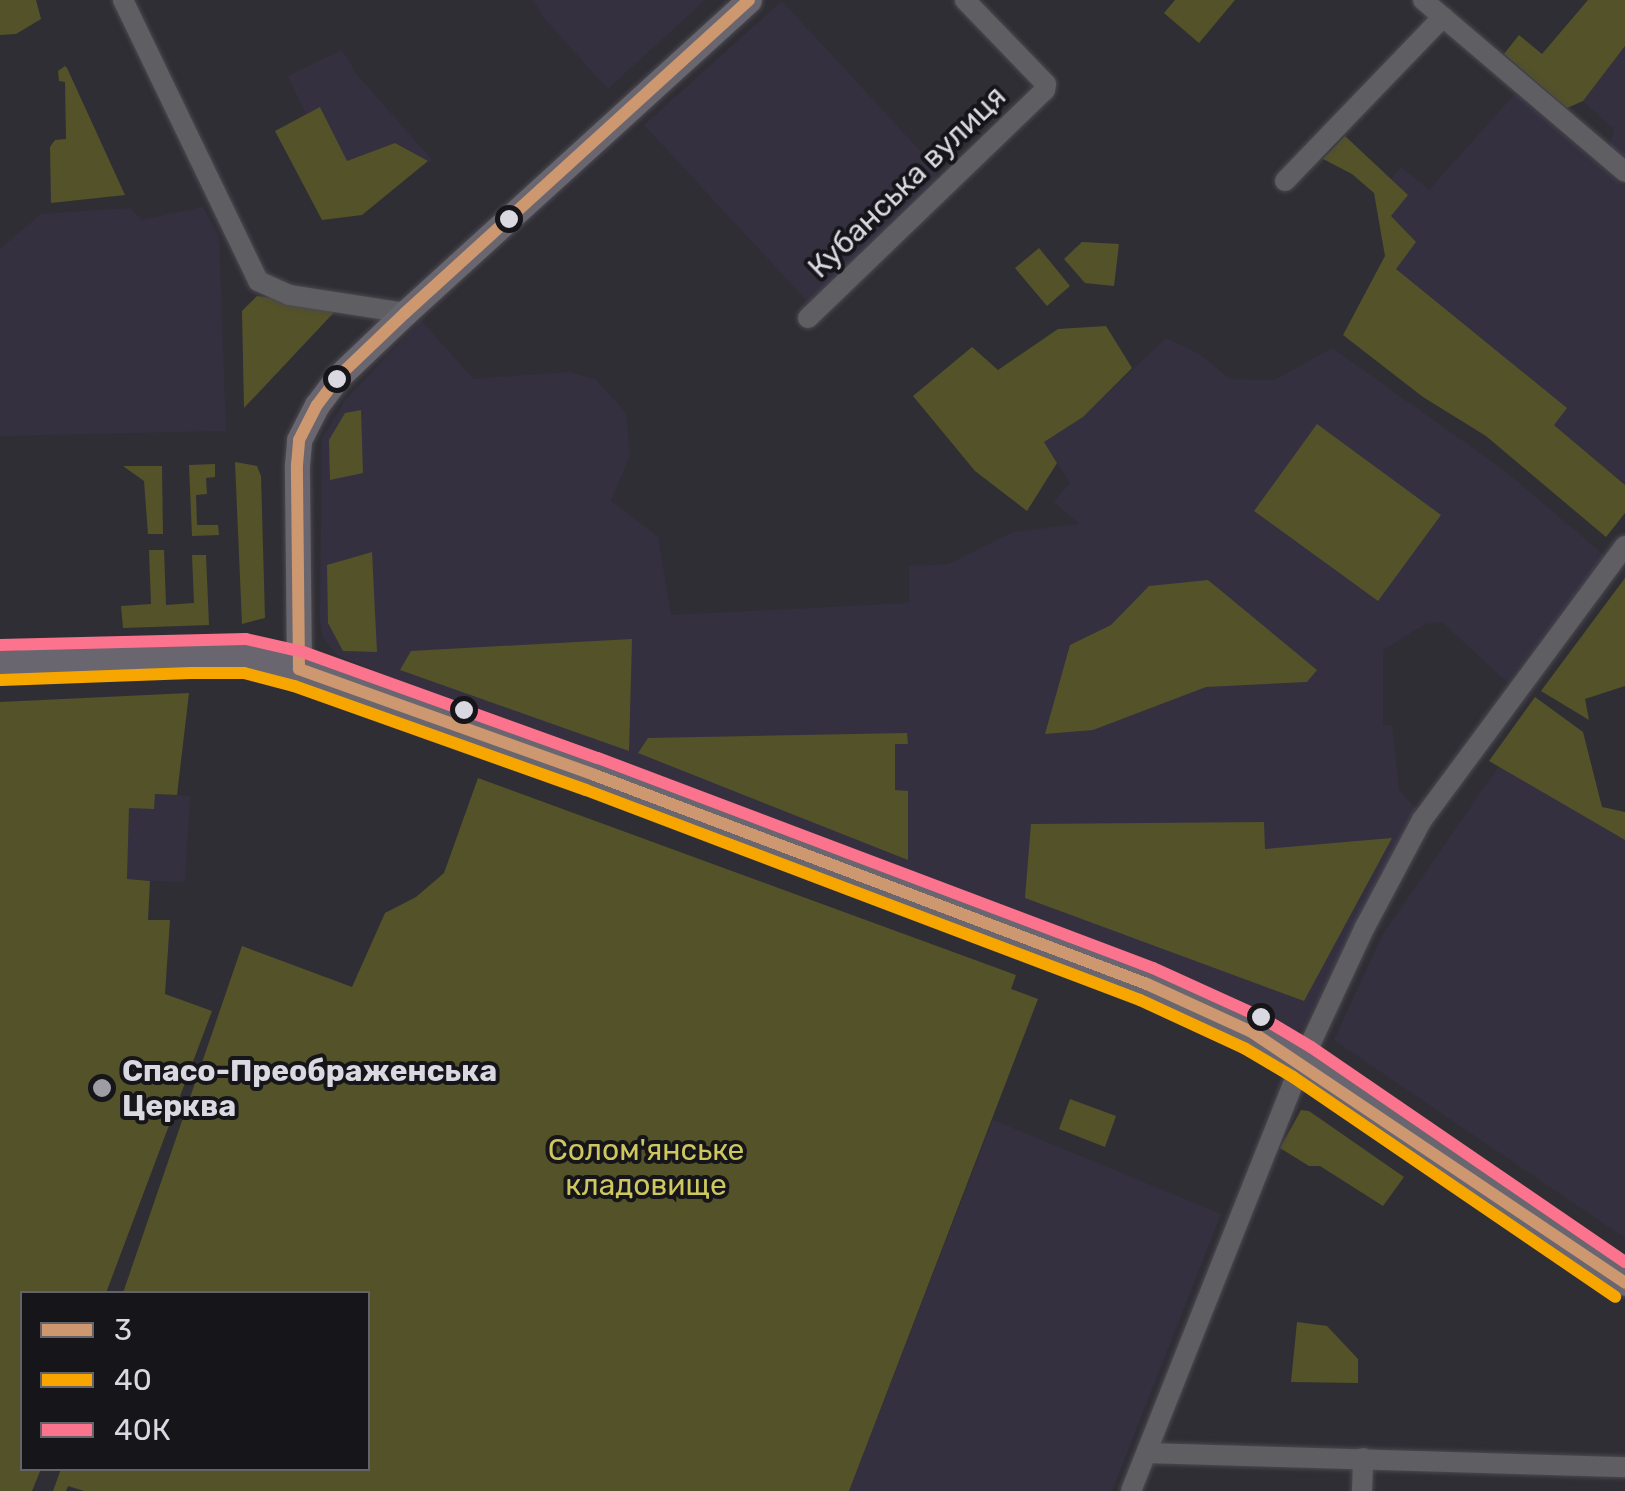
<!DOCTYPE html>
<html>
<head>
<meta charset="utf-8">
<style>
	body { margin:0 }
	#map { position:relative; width:1625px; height:1491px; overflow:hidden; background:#302e35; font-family:Rubik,sans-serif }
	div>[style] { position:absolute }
	.built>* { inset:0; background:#343040 }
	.green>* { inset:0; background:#545229 }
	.roads { filter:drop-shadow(0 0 2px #4b4950) drop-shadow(0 0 2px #4b4950) }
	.minor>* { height:20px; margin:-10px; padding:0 10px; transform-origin:10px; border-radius:10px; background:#5f5e62 }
	.major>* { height:25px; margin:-12.5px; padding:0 12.5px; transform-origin:12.5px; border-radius:12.5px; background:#696670 }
	.bus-1>* { height:12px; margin:-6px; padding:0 6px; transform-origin:6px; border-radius:6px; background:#cd976f }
	.bus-2>* { height:12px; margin:-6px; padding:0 6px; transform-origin:6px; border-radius:6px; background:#f7a600 }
	.bus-3>* { height:12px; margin:-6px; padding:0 6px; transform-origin:6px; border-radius:6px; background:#fc738d }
	.dots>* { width:28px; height:28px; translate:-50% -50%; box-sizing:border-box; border:5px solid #16151a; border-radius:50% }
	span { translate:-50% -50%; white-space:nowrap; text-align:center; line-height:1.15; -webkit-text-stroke:8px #16151a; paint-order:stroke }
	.street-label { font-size:30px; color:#dad8e0 }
	.poi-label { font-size:30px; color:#dad8e0; font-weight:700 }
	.left { translate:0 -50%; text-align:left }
	.park-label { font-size:30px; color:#cdc75e }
	.legend { position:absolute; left:20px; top:1291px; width:350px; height:180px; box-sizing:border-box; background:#16151a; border:2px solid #646369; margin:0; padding:12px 18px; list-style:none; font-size:30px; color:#dad8e0 }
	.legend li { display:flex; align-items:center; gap:20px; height:50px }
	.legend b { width:50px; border:2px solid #646369 }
</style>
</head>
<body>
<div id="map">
	<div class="built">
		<div style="clip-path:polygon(534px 0,705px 0,608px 89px,543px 17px)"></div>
		<div style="clip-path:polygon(782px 1px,936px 168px,938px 188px,809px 303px,644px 125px)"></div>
		<div style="clip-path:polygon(1625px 46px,1625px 163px,1609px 149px,1614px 129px,1583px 101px)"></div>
		<div style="clip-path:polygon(342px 50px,358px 76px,432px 160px,430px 162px,395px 143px,347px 162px,321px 108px,306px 115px,288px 76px)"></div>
		<div style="clip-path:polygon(1515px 94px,1625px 188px,1625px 485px,1379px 275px,1389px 255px,1381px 192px,1401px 167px,1429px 190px)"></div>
		<div style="clip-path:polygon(203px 207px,219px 236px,226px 431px,0 436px,0 249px,41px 214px,130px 208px,142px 220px)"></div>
		<div style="clip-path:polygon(421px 320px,473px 379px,570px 372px,596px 380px,626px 413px,630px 455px,611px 501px,658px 537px,671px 615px,909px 603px,909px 566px,949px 564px,1013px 532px,1079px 524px,1054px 502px,1070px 483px,1044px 442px,1083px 417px,1166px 338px,1199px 354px,1230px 379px,1275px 380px,1332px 348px,1505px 471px,1605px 556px,1507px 682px,1442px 622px,1425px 624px,1383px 650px,1383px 725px,1392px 725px,1399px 790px,1418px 811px,1303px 1028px,1287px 1037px,1017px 914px,489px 718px,337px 655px,323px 638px,320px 622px,322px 438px,346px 399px)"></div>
		<div style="clip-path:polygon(1499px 766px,1625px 840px,1625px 1238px,1334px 1040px,1383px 934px)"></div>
		<div style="clip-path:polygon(155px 794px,190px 796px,185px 882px,127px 880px,129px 808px)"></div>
		<div style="clip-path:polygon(993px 1120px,1221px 1214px,1112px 1491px,849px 1491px)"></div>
	</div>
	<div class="green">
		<div style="clip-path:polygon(0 0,36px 0,41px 19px,16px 34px,0 35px)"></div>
		<div style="clip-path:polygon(1175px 0,1235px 0,1199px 43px,1164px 13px)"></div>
		<div style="clip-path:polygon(1588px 0,1625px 0,1625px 46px,1583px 101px,1567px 108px,1504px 54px,1519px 35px,1542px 54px)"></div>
		<div style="clip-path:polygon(65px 66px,67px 68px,125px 195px,51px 203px,50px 147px,55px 140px,66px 139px,65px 82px,59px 81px,58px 71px)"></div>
		<div style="clip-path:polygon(320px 107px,347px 161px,395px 143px,428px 161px,362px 215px,322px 220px,275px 131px)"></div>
		<div style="clip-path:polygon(1345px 136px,1408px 195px,1391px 216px,1416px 242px,1396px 269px,1567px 408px,1554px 425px,1625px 485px,1625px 513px,1606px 537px,1486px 436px,1423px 397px,1343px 335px,1385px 256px,1374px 193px,1352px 174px,1323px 159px)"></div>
		<div style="clip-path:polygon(1082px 242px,1119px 244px,1114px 286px,1085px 283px,1064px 259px)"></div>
		<div style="clip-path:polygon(1039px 248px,1070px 286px,1047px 306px,1015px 268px)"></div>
		<div style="clip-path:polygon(257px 296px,340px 306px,244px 408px,242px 311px)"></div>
		<div style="clip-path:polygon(1106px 326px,1132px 368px,1083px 417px,1044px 442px,1057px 463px,1027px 511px,975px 471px,913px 396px,972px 347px,998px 370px,1058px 329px)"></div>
		<div style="clip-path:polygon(361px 410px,363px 473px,330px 480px,329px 440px,345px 413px)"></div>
		<div style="clip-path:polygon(1317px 424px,1441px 515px,1378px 601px,1254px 511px)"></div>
		<div style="clip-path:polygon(235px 462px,257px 466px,261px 476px,265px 618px,242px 624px)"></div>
		<div style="clip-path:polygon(215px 464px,215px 477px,206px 478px,207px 494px,196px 495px,197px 525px,218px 525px,219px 535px,192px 536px,189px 465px)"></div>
		<div style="clip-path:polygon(123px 466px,162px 466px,163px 534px,148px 534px,144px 481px)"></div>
		<div style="clip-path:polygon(149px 550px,164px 550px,166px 605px,194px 603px,192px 555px,206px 555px,209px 625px,123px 628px,121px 606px,151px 604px)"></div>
		<div style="clip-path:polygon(372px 552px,377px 652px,343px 651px,328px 623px,327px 565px)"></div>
		<div style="clip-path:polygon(1625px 578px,1625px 686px,1585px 699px,1589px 720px,1541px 691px)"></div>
		<div style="clip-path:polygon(1208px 580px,1317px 670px,1307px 682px,1206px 687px,1093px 730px,1045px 734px,1070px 645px,1111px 625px,1149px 586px)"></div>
		<div style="clip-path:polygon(632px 639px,629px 751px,400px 670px,411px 651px)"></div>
		<div style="clip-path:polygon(189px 693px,177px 795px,155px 794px,154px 809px,129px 808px,127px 879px,150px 881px,148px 920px,170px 920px,165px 994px,212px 1011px,106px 1293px,22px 1294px,22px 1468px,41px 1469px,32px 1491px,0 1491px,0 702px)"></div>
		<div style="clip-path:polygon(1535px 697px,1583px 732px,1602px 807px,1625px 812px,1625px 840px,1489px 761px)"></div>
		<div style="clip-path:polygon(907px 733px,908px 744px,895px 744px,895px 790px,908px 791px,908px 860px,638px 753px,648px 738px)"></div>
		<div style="clip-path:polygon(478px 778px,1016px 975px,1011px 989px,1038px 999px,849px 1491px,84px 1491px,68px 1486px,66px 1491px,53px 1491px,61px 1469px,368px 1468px,368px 1294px,123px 1293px,242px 946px,352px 987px,385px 913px,416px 897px,444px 873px)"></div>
		<div style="clip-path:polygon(1264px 822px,1265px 849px,1392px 838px,1304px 1001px,1025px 898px,1031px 824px)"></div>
		<div style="clip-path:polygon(1070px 1099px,1116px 1116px,1105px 1147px,1059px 1129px)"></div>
		<div style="clip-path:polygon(1301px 1110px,1309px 1111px,1404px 1177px,1383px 1206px,1320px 1166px,1309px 1166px,1280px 1148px)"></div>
		<div style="clip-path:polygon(1297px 1322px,1327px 1326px,1358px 1359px,1358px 1383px,1291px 1382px)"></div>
	</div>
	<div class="roads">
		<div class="minor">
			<div style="left:123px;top:0;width:312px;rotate:64.3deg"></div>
			<div style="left:258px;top:281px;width:34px;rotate:24deg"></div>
			<div style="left:289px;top:295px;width:117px;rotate:8.8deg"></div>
			<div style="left:1423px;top:0;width:265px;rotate:40.4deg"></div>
			<div style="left:1285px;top:181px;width:228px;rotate:-46.1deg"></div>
			<div style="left:808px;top:318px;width:329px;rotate:-43.9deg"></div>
			<div style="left:1045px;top:90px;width:6px;rotate:-81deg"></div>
			<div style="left:1046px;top:84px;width:117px;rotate:-134deg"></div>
			<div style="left:1147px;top:1453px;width:478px;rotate:1.7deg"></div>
			<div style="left:1131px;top:1491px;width:462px;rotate:-68.3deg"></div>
			<div style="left:1302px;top:1062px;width:149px;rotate:-65deg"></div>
			<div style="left:1365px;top:927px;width:121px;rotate:-62deg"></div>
			<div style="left:1422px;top:820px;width:341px;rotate:-53.5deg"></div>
			<div style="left:1362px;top:1491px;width:33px;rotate:-88deg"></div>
		</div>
		<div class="major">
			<div style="left:0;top:663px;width:191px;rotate:-2.4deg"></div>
			<div style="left:191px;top:655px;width:55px;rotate:1deg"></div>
			<div style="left:246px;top:656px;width:55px;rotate:13.8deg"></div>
			<div style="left:299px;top:669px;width:311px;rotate:19.7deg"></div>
			<div style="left:592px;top:774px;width:593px;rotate:20.73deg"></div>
			<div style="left:1147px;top:984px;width:115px;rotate:24.6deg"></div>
			<div style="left:1252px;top:1032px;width:58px;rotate:31deg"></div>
			<div style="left:1302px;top:1062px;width:391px;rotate:34.4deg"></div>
			<div style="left:299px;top:669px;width:204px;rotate:-90.6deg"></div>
			<div style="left:297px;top:465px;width:25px;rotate:-85deg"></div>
			<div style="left:299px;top:440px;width:39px;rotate:-63deg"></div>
			<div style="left:317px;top:405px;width:35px;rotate:-53deg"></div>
			<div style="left:338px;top:377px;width:93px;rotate:-43.7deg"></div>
			<div style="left:405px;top:313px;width:465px;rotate:-42.3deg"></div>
		</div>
	</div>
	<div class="bus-1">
		<div style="left:299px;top:669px;width:311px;rotate:19.7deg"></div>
		<div style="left:592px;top:774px;width:593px;rotate:20.73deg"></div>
		<div style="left:1147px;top:984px;width:115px;rotate:24.6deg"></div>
		<div style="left:1252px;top:1032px;width:450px;rotate:33.9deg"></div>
		<div style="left:299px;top:669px;width:204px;rotate:-90.6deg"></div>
		<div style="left:297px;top:465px;width:25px;rotate:-85deg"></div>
		<div style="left:299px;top:440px;width:39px;rotate:-63deg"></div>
		<div style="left:317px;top:405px;width:35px;rotate:-53deg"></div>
		<div style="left:338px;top:377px;width:93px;rotate:-43.7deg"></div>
		<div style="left:405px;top:313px;width:465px;rotate:-42.3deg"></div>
	</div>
	<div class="bus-2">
		<div style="left:1px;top:680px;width:190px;rotate:-2.1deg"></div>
		<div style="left:191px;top:673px;width:53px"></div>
		<div style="left:244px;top:673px;width:52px;rotate:14.6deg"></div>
		<div style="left:294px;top:686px;width:310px;rotate:19.6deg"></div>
		<div style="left:586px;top:790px;width:592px;rotate:20.76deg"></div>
		<div style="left:1140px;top:1000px;width:115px;rotate:24.8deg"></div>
		<div style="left:1244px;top:1048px;width:57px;rotate:30.6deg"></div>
		<div style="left:1293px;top:1077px;width:390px;rotate:34.3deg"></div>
	</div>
	<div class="bus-3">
		<div style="left:0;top:645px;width:246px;rotate:-1.4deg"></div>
		<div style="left:246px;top:639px;width:58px;rotate:12.8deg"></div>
		<div style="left:303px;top:652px;width:313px;rotate:19.8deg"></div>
		<div style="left:598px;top:758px;width:593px;rotate:20.73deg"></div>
		<div style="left:1153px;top:968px;width:116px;rotate:24.4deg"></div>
		<div style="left:1259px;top:1016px;width:61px;rotate:30.8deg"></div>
		<div style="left:1311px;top:1047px;width:381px;rotate:34.4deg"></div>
	</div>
	<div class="dots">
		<div style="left:509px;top:219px;background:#dad8e0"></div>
		<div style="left:337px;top:379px;background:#dad8e0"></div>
		<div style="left:464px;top:710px;background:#dad8e0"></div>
		<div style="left:1261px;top:1017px;background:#dad8e0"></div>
		<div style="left:102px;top:1088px;background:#9e9ca4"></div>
	</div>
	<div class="street-label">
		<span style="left:907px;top:182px;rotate:-44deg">Кубанська вулиця</span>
	</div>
	<div class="poi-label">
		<span class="left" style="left:122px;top:1088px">Спасо-Преображенська<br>Церква</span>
	</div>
	<div class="park-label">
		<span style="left:646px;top:1167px">Солом'янське<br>кладовище</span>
	</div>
	<ul class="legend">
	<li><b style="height:12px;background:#cd976f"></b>3</li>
	<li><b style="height:12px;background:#f7a600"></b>40</li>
	<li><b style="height:12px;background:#fc738d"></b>40К</li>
	</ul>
</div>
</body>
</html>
